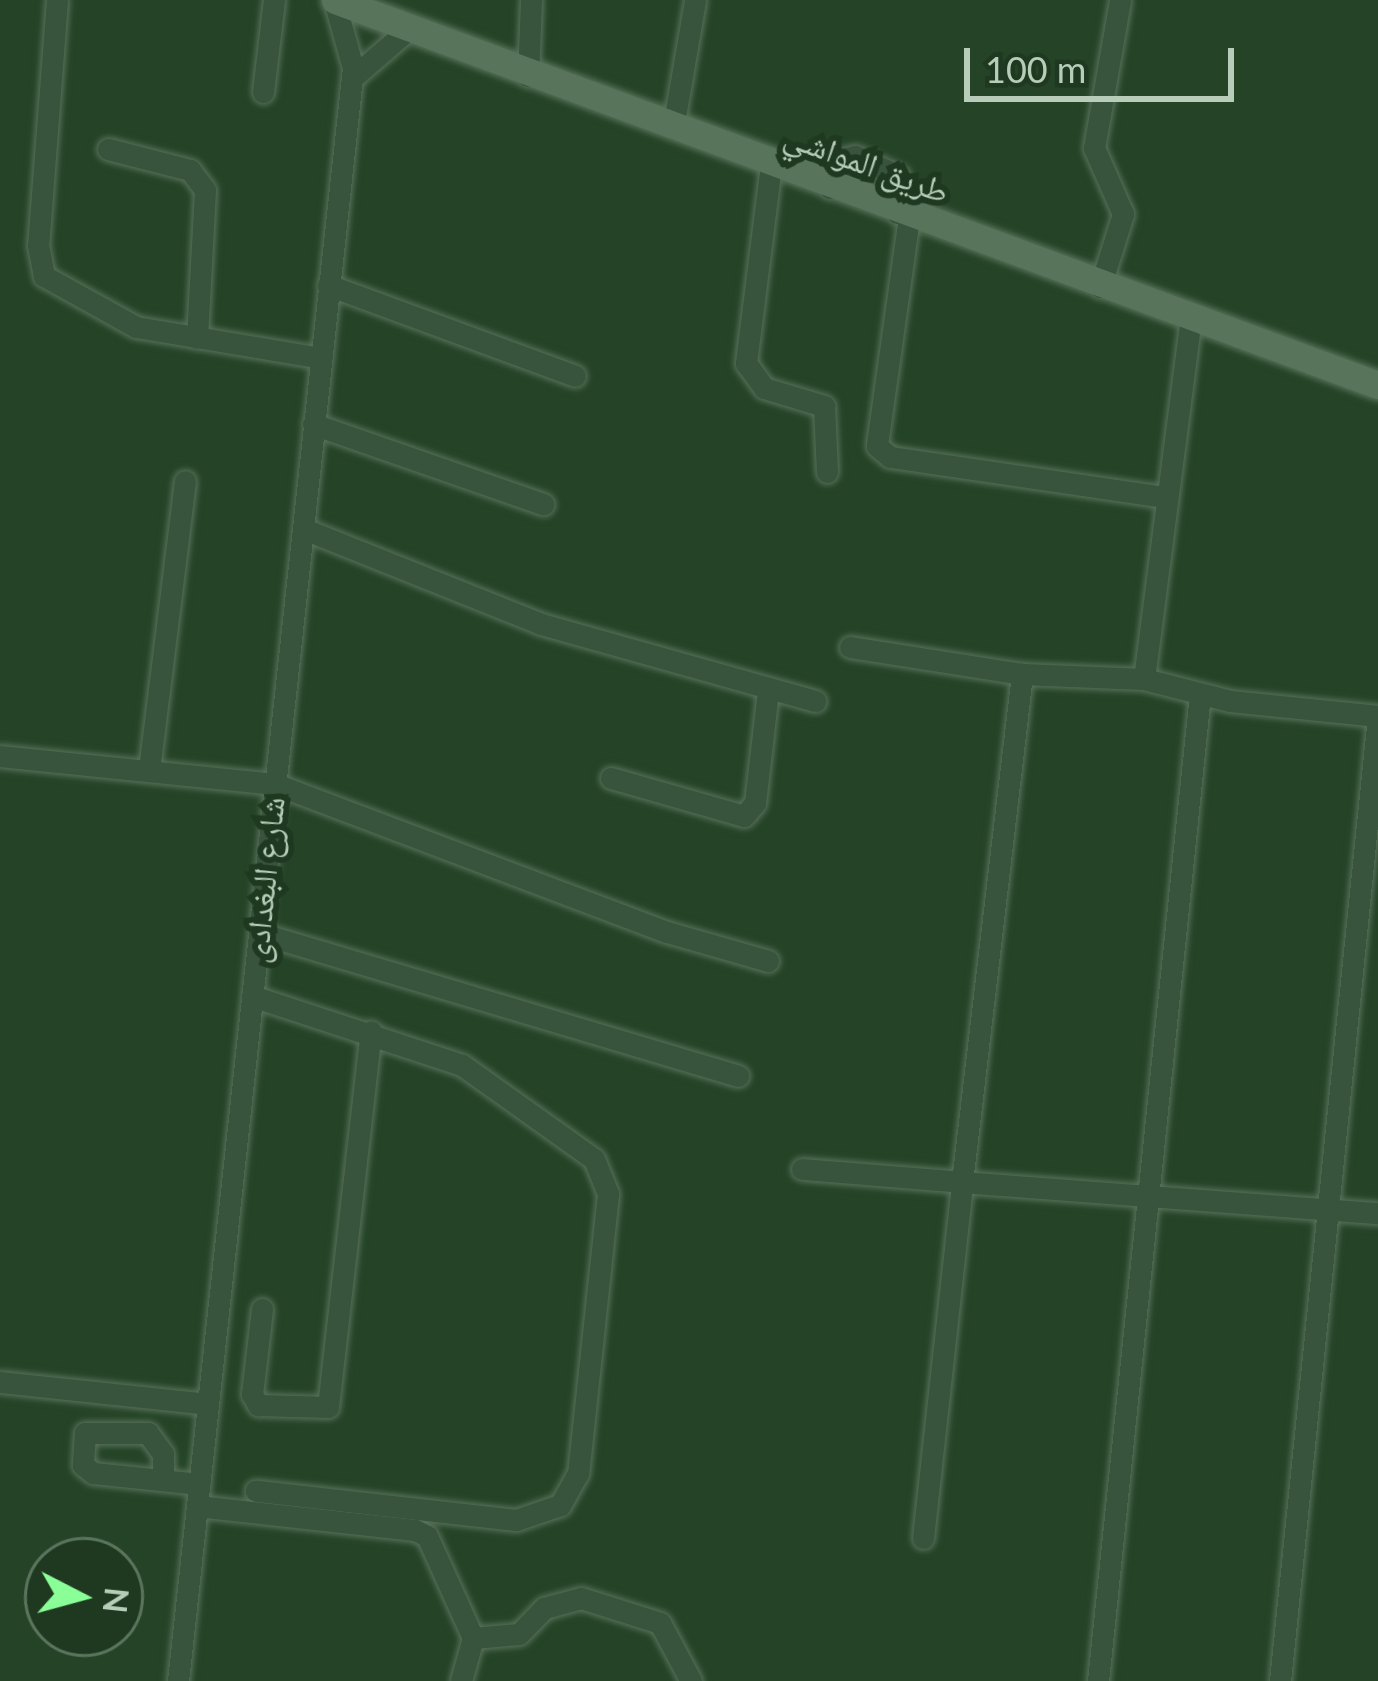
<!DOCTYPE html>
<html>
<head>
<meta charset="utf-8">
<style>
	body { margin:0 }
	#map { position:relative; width:1378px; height:1681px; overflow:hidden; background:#254427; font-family:Lato,"Noto Naskh Arabic",sans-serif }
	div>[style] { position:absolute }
	.roads { filter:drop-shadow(0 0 3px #58715a) drop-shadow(0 0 3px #58715a) }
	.minor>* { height:21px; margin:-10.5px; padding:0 10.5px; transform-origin:10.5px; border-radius:10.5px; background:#39543c }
	.major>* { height:27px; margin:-13.5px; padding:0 13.5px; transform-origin:13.5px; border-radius:13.5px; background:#58745a }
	span { translate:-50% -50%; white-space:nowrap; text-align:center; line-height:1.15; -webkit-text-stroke:12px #1e3920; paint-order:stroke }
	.street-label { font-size:33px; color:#b7cdb9 }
	.north { position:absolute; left:24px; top:1537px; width:120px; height:120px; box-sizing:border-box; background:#1e3920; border:3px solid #5b745d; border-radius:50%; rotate:96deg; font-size:33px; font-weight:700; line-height:48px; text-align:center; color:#b7cdb9 }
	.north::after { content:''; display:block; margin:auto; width:42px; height:54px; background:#8aff97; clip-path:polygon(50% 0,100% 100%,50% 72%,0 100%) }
	.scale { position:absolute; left:964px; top:48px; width:270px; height:54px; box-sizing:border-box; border:6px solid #b7cdb9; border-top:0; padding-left:15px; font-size:36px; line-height:42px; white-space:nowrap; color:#b7cdb9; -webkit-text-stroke:9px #1e3920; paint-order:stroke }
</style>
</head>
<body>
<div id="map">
	<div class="roads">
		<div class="minor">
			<div style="left:57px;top:0;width:246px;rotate:94.4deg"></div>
			<div style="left:38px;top:245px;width:32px;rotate:79deg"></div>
			<div style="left:44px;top:276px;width:105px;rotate:29deg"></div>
			<div style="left:136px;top:327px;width:188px;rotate:9.5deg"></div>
			<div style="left:528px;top:76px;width:76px;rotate:-87.7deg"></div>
			<div style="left:352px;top:78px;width:78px;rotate:-40.8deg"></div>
			<div style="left:263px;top:92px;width:93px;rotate:-83.2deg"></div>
			<div style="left:673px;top:128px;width:130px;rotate:-80.2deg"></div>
			<div style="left:108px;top:149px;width:85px;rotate:14.4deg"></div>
			<div style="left:190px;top:170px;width:25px;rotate:53deg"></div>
			<div style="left:205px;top:190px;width:148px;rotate:93.1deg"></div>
			<div style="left:771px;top:165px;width:200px;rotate:97.2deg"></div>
			<div style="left:746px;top:363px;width:31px;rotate:54deg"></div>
			<div style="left:764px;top:388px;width:63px;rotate:16.7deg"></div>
			<div style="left:824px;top:406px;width:66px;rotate:87.4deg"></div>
			<div style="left:830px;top:188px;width:32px;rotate:-64deg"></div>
			<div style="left:844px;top:159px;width:11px;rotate:-15deg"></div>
			<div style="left:855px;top:156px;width:48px;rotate:24.4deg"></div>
			<div style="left:899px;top:176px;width:37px;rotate:93deg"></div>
			<div style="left:909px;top:217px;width:231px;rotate:98deg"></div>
			<div style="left:877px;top:446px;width:17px;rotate:40deg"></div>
			<div style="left:890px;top:457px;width:278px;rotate:8.3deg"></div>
			<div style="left:328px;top:285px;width:263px;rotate:20.2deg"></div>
			<div style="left:1100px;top:287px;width:77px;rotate:-72.5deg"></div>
			<div style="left:1123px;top:214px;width:72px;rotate:-113.7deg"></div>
			<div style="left:1094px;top:148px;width:150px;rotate:-80deg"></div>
			<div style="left:313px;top:424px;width:244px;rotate:19.2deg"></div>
			<div style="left:304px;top:529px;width:255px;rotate:21.8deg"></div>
			<div style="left:541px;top:624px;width:285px;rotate:15.7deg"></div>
			<div style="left:850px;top:647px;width:174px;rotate:8.9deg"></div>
			<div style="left:1144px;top:679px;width:363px;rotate:-82.6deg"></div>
			<div style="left:0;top:756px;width:276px;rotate:5.8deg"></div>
			<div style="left:275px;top:784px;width:419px;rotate:20.7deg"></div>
			<div style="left:667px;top:932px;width:105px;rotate:16deg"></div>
			<div style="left:149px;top:770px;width:291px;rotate:-82.9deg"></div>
			<div style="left:611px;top:778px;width:138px;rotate:15.9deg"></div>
			<div style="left:744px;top:816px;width:17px;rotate:-50deg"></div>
			<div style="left:755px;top:803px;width:113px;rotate:-83.4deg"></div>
			<div style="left:259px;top:933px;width:500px;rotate:16.6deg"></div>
			<div style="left:252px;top:996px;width:221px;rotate:18.2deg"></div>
			<div style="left:462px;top:1065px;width:162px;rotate:35.5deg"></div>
			<div style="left:594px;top:1159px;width:38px;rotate:68deg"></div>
			<div style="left:608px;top:1194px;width:281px;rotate:96.1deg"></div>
			<div style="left:578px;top:1473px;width:37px;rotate:119deg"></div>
			<div style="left:560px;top:1505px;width:46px;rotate:161.2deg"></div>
			<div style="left:516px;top:1520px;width:262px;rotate:-173.6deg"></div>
			<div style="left:802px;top:1169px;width:161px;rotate:4.6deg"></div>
			<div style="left:962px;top:1182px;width:512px;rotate:-83.26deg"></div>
			<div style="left:1022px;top:674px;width:122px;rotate:2.3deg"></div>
			<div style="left:1144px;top:679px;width:89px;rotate:14.3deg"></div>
			<div style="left:1230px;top:701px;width:149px;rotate:5.8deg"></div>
			<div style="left:262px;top:1309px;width:86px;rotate:96.7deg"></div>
			<div style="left:252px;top:1394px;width:13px;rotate:61deg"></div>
			<div style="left:258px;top:1405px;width:70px;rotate:1.6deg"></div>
			<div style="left:328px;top:1407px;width:378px;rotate:-83.5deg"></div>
			<div style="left:0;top:1382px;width:209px;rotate:6deg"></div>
			<div style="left:163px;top:1480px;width:26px;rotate:-90deg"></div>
			<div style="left:163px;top:1454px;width:26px;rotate:-126deg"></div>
			<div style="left:148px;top:1433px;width:63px;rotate:180deg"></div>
			<div style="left:85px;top:1433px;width:32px;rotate:94deg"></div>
			<div style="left:83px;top:1465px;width:13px;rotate:39deg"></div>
			<div style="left:93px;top:1473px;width:107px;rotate:5.9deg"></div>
			<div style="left:197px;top:1506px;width:219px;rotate:6.3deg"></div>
			<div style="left:415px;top:1530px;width:13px;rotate:27deg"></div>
			<div style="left:427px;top:1536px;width:112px;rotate:65.7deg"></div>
			<div style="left:923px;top:1538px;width:358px;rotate:-83.7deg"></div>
			<div style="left:962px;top:1182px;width:417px;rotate:4.3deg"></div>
			<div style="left:178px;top:1681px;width:1622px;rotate:-83.81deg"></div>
			<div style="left:353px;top:68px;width:71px;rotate:-105.6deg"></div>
			<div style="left:461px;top:1681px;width:45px;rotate:-74.4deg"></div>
			<div style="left:473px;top:1638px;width:46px;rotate:-5deg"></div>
			<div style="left:519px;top:1634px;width:36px;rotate:-46deg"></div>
			<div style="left:544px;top:1608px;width:38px;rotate:-15deg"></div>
			<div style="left:581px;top:1598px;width:83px;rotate:17.6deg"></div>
			<div style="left:660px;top:1623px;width:66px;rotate:61.9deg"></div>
			<div style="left:1098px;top:1681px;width:992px;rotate:-84.1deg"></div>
			<div style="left:1280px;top:1681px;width:970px;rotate:-84.2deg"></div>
		</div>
		<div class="major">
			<div style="left:335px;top:0;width:1112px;rotate:20.26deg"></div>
		</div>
	</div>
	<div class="street-label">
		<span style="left:867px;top:163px;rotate:20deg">طريق المواشي</span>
		<span style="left:264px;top:880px;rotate:-84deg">شارع البغدادى</span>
	</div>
	<div class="north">N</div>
	<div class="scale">100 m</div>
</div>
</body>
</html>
